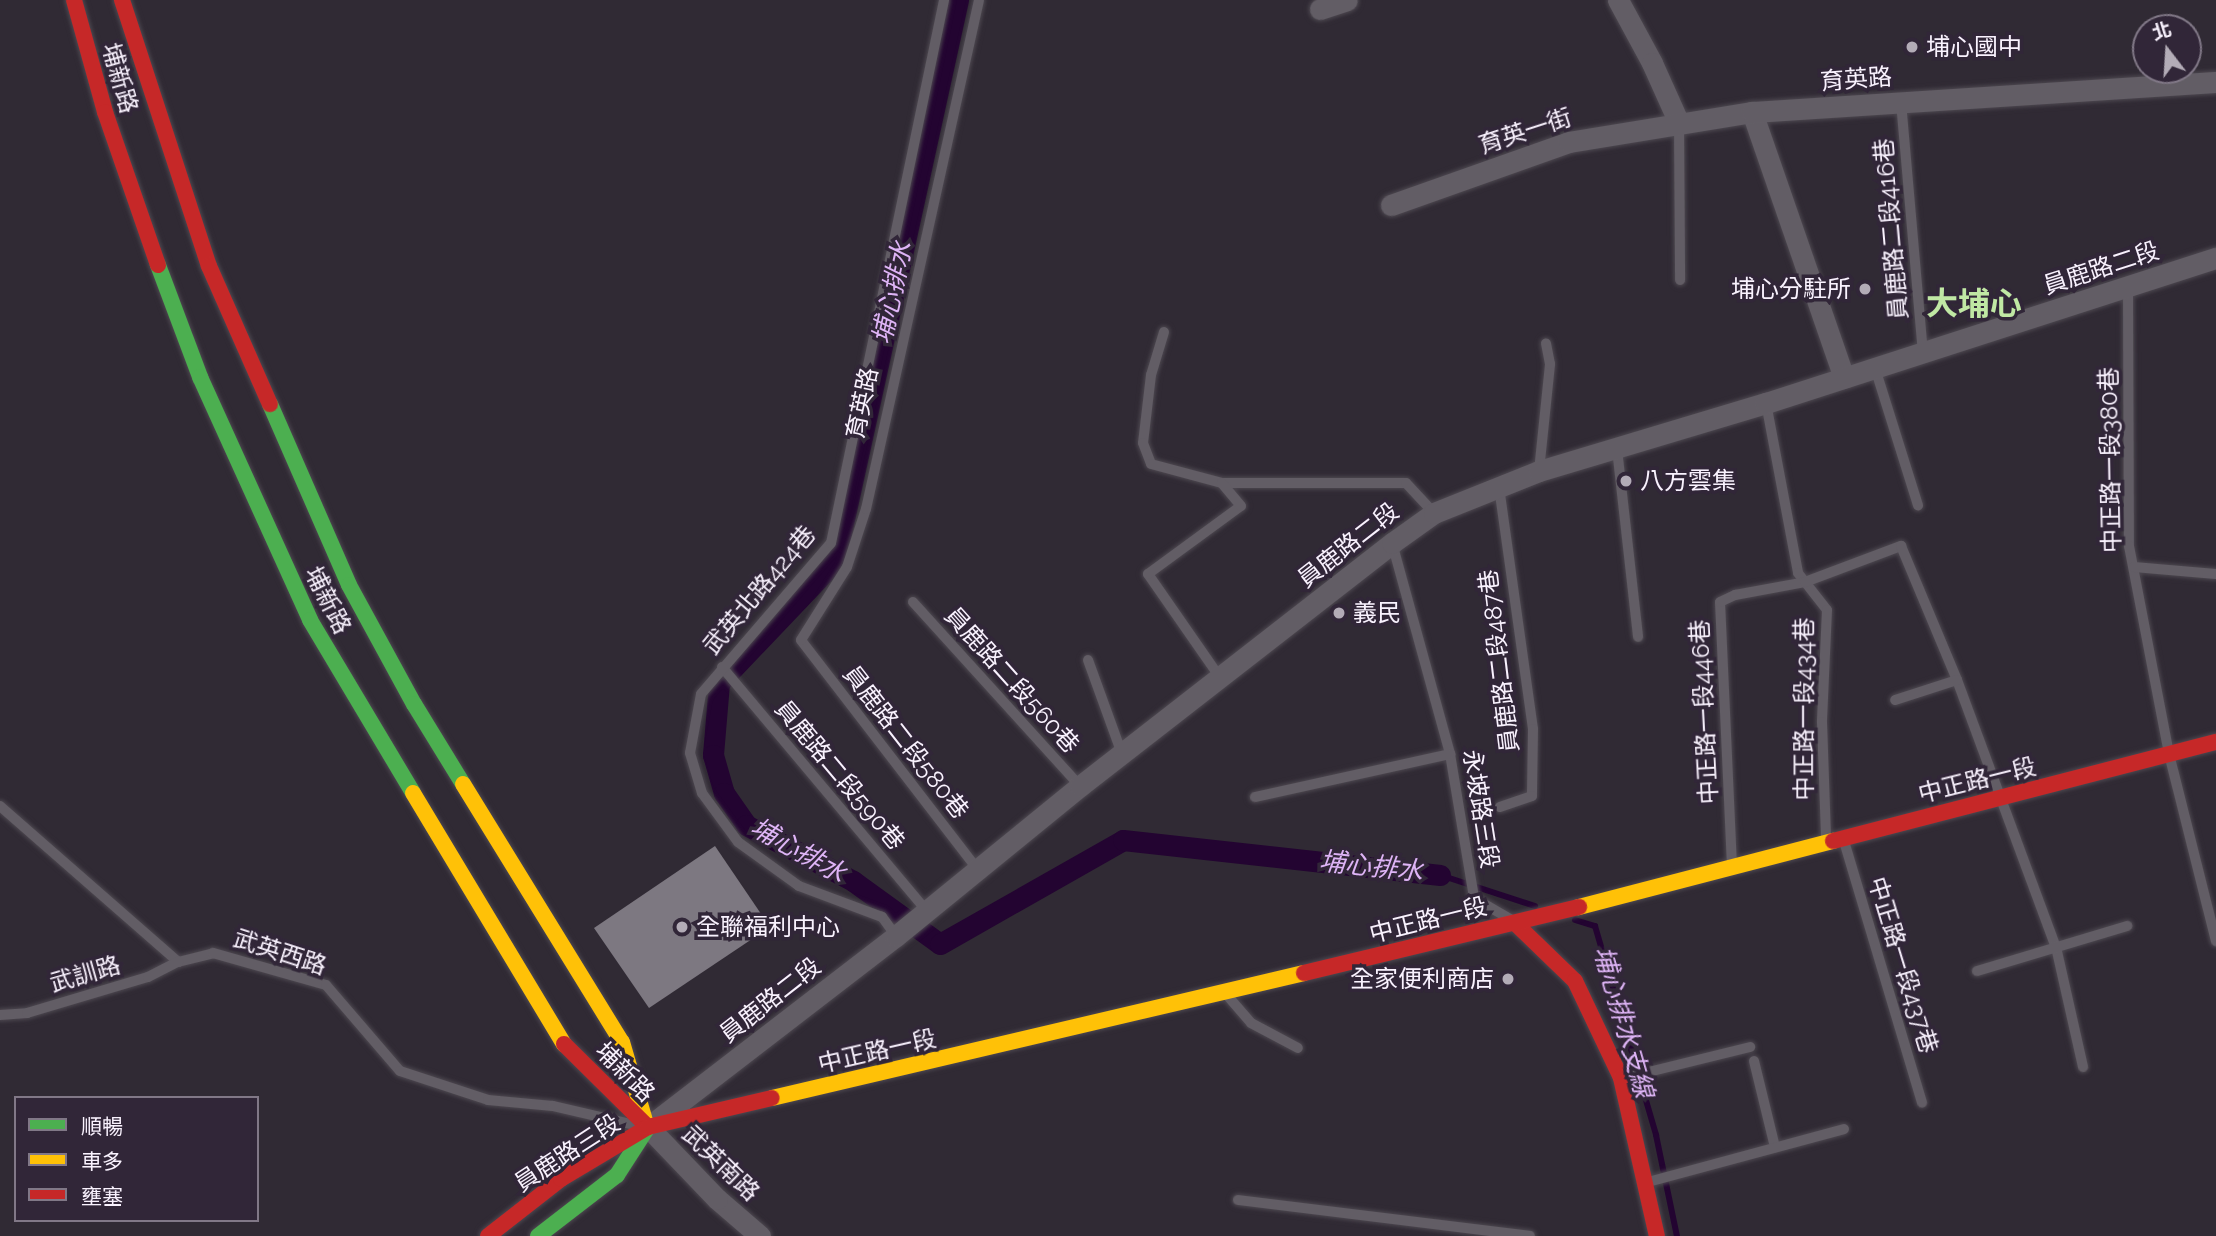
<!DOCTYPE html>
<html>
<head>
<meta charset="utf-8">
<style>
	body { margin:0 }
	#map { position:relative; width:2216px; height:1236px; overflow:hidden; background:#302a34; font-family:Raleway,"Noto Sans TC",sans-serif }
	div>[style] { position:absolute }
	.stream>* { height:6px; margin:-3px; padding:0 3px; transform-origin:3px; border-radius:3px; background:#230431 }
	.canal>* { height:21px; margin:-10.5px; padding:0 10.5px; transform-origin:10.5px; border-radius:10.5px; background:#230431 }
	.building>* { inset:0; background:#7d7881 }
	.roads { filter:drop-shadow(0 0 2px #4d4850) drop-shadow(0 0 2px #4d4850) }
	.lane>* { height:10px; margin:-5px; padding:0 5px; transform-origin:5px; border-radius:5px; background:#625d65 }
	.street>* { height:21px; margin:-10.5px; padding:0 10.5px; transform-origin:10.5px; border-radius:10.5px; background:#625d65 }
	.fast>* { height:16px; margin:-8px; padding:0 8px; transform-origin:8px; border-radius:8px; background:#4caf50 }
	.slow>* { height:16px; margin:-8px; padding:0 8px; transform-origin:8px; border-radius:8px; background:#ffc107 }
	.jam>* { height:16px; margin:-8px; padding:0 8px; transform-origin:8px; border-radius:8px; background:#c62828 }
	.dots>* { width:19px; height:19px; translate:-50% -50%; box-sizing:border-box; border:4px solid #312638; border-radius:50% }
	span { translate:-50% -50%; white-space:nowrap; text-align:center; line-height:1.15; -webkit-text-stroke:7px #312638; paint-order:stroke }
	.poi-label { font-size:24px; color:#f9f2fe }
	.left { translate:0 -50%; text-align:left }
	.right { translate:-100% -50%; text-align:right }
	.street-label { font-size:24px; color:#f9f2fe }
	.water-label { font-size:26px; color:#deb4f6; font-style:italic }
	.district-label { font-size:32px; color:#c0e8a4; font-weight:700 }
	.legend { position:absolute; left:14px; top:1096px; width:245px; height:126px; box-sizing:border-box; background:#312638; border:2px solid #817887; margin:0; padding:9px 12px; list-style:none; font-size:21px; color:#f9f2fe }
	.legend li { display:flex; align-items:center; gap:14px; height:35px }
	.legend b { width:35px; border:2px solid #817887 }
	.north { position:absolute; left:2132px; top:14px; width:70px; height:70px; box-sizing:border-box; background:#312638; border:2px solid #817887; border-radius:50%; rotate:343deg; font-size:19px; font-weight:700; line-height:28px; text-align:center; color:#f9f2fe }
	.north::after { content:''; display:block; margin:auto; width:24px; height:32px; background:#b3acb7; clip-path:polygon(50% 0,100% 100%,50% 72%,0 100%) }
</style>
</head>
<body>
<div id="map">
	<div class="stream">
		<div style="left:1440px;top:875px;width:100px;rotate:18.1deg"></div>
		<div style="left:1575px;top:920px;width:21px;rotate:17deg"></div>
		<div style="left:1595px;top:926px;width:218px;rotate:73.7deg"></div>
		<div style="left:1656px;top:1135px;width:103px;rotate:78.3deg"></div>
	</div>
	<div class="canal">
		<div style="left:958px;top:0;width:574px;rotate:102.37deg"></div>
		<div style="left:835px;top:561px;width:168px;rotate:133.6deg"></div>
		<div style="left:719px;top:683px;width:72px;rotate:94.8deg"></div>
		<div style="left:713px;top:755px;width:40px;rotate:74deg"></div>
		<div style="left:724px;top:793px;width:39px;rotate:55deg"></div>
		<div style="left:746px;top:825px;width:121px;rotate:27.6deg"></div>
		<div style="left:853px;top:881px;width:107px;rotate:35.9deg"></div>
		<div style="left:940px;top:944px;width:210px;rotate:-29.6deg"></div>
		<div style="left:1123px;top:840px;width:319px;rotate:6.3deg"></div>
	</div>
	<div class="building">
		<div style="clip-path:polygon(715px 846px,770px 927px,649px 1008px,594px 928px)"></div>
	</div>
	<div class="roads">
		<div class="lane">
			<div style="left:1901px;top:102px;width:252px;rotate:85deg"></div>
			<div style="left:1679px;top:123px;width:157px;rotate:89.6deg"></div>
			<div style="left:2128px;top:288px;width:258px;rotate:89.8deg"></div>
			<div style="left:2129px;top:546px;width:212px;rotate:79.1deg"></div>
			<div style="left:2169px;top:754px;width:193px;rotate:75.9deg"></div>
			<div style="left:1164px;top:332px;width:45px;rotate:106.8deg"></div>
			<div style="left:1151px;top:375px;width:68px;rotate:96.7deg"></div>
			<div style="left:1143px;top:443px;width:22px;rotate:69deg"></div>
			<div style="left:1151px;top:464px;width:73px;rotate:15deg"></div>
			<div style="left:1222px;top:483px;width:184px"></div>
			<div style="left:1406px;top:483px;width:41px;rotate:47deg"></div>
			<div style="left:1875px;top:368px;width:144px;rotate:72.6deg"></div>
			<div style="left:1766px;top:403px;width:173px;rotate:79.3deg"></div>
			<div style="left:1798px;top:573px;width:47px;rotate:51.9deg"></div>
			<div style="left:1827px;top:610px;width:112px;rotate:92.6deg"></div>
			<div style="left:1822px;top:722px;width:117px;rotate:88deg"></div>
			<div style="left:1617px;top:449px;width:189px;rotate:83.6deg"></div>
			<div style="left:1539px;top:471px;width:108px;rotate:-84.1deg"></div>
			<div style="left:1550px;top:364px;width:21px;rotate:-101deg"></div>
			<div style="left:1499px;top:487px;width:244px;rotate:82deg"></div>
			<div style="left:1533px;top:729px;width:67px;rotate:90.9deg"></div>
			<div style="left:1532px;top:796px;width:34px;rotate:161deg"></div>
			<div style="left:1392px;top:543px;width:219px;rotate:74.6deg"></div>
			<div style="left:1450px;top:754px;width:146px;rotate:80.5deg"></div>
			<div style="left:1474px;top:898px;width:42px;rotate:30.3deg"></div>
			<div style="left:2134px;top:567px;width:82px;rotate:4.9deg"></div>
			<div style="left:913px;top:602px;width:248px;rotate:47.8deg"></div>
			<div style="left:1088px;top:660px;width:100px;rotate:70.1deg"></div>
			<div style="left:722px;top:667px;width:319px;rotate:50deg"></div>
			<div style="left:1221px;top:679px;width:128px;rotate:-124.8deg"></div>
			<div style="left:1148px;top:574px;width:115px;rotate:-36.2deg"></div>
			<div style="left:1241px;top:506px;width:30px;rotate:-130deg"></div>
			<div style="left:1957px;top:680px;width:285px;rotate:69.7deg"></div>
			<div style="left:2056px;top:947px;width:123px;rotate:77.3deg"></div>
			<div style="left:1255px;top:797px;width:200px;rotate:-12.4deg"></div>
			<div style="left:0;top:806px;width:237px;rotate:41.2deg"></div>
			<div style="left:178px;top:962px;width:36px;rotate:-14deg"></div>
			<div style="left:213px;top:953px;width:117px;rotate:15.8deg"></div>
			<div style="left:326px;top:985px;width:113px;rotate:49.3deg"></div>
			<div style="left:400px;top:1071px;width:93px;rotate:18.2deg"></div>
			<div style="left:488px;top:1100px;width:65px;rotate:5.3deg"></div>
			<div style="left:553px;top:1106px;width:84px;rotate:13deg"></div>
			<div style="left:1844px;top:841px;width:273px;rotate:73.4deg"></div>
			<div style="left:1732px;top:866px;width:264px;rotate:-92.6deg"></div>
			<div style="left:1720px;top:602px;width:17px;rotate:-25deg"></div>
			<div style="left:1735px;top:595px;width:71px;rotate:-10.5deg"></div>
			<div style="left:1805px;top:582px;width:103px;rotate:-20.6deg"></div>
			<div style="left:1901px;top:546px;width:145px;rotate:67.3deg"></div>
			<div style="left:1957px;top:680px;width:65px;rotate:162.1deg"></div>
			<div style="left:978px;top:870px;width:290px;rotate:-127.6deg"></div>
			<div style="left:801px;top:640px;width:86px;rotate:-57.8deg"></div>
			<div style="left:847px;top:567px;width:61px;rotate:-71.9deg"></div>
			<div style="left:866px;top:509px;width:521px;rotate:-77.48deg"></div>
			<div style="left:896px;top:936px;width:24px;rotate:-126deg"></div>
			<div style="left:882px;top:917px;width:89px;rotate:-159.5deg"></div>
			<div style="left:799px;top:886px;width:75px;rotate:-144.2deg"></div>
			<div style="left:738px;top:842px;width:61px;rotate:-126.3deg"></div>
			<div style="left:702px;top:793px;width:42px;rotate:-106.7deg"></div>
			<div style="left:690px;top:753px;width:60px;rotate:-79.4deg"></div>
			<div style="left:701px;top:694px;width:199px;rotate:-49.3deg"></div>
			<div style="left:831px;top:543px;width:555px;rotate:-78.24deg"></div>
			<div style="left:1977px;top:971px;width:157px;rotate:-16.7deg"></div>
			<div style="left:1226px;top:994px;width:38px;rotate:49deg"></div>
			<div style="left:1251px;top:1023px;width:53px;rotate:28deg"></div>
			<div style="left:0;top:1015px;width:27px;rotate:-4deg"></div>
			<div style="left:27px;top:1013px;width:126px;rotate:-16.6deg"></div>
			<div style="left:148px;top:977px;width:34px;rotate:-27deg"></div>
			<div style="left:1754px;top:1061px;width:89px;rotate:76.3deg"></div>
			<div style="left:1624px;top:1078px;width:130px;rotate:-13.8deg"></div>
			<div style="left:1648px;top:1182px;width:203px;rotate:-15.1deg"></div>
			<div style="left:1238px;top:1200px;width:294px;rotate:7deg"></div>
		</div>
		<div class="street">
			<div style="left:1618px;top:0;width:72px;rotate:61.6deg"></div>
			<div style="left:1652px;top:63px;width:66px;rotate:65.8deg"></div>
			<div style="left:1320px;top:9px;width:28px;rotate:-18deg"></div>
			<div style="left:1752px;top:112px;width:281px;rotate:70.9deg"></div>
			<div style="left:1391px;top:205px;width:189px;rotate:-19.5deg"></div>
			<div style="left:1569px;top:142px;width:185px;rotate:-9.3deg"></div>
			<div style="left:1752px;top:112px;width:465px;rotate:-3.7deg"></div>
			<div style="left:760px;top:1236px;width:57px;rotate:-139.3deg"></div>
			<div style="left:717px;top:1199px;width:100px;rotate:-133.8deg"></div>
			<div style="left:648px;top:1127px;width:313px;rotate:-37.6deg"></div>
			<div style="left:896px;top:936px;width:237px;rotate:-39.2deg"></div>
			<div style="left:1080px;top:786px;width:395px;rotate:-37.9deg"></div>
			<div style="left:1392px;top:543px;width:52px;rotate:-35.5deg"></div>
			<div style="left:1434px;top:513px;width:113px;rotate:-21.8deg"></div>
			<div style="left:1539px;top:471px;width:237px;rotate:-16.7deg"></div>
			<div style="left:1766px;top:403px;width:473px;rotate:-17.9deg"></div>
		</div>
		<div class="fast">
			<div style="left:158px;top:265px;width:120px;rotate:69.4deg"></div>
			<div style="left:200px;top:377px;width:267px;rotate:65.6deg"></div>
			<div style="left:310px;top:620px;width:201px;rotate:59.2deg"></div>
			<div style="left:270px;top:404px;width:197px;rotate:66.4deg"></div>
			<div style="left:349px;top:585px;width:136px;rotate:61.4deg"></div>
			<div style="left:414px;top:704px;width:94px;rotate:58.5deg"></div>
			<div style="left:538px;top:1236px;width:100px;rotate:-37.7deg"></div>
			<div style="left:617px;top:1175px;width:54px;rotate:-57.2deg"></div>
		</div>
		<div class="slow">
			<div style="left:463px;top:784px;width:303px;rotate:58.4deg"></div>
			<div style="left:622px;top:1042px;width:85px;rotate:73.7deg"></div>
			<div style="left:413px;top:793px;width:293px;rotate:59deg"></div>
			<div style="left:1579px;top:907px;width:262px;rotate:-14.6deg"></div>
			<div style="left:772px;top:1098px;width:546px;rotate:-13.22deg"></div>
		</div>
		<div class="jam">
			<div style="left:74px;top:0;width:116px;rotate:74.5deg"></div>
			<div style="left:105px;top:112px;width:162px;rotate:70.9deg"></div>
			<div style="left:122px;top:0;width:280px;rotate:71.9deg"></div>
			<div style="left:209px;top:266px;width:151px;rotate:66.2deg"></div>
			<div style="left:1833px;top:841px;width:396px;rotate:-14.5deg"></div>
			<div style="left:1515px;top:923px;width:83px;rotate:44deg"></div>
			<div style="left:1575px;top:981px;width:107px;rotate:64.6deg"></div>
			<div style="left:1621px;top:1078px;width:162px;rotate:77.2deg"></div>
			<div style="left:1304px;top:973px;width:283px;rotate:-13.5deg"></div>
			<div style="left:564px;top:1044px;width:118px;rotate:44.7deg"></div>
			<div style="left:488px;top:1236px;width:93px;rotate:-38deg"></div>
			<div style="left:561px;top:1179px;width:101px;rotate:-30.9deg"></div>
			<div style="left:648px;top:1127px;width:127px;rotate:-13.2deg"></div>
		</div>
	</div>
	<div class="dots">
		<div style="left:1912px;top:47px;background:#b3acb7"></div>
		<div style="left:1865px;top:289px;background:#b3acb7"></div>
		<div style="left:1626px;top:481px;background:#b3acb7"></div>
		<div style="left:1339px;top:613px;background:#b3acb7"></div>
		<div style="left:682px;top:927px;background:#b3acb7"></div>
		<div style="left:1508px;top:979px;background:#b3acb7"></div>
	</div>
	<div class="poi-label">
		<span class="left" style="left:1926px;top:47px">埔心國中</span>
		<span class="right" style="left:1851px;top:289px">埔心分駐所</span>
		<span class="left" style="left:1640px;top:481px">八方雲集</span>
		<span class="left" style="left:1353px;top:613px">義民</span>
		<span class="left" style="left:696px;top:927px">全聯福利中心</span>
		<span class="right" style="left:1494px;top:979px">全家便利商店</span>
	</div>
	<div class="street-label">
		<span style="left:120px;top:78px;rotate:74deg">埔新路</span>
		<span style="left:1856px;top:79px;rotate:-4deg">育英路</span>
		<span style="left:1525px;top:131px;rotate:-18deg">育英一街</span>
		<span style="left:1891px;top:229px;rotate:-95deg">員鹿路二段416巷</span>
		<span style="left:2101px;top:268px;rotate:-18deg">員鹿路二段</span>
		<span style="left:862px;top:403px;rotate:-78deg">育英路</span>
		<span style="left:2110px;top:460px;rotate:-91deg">中正路一段380巷</span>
		<span style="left:1348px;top:545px;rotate:-38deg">員鹿路二段</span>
		<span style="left:759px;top:590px;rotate:-50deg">武英北路424巷</span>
		<span style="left:328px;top:600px;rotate:63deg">埔新路</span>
		<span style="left:1499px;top:661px;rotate:-97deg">員鹿路二段487巷</span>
		<span style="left:1012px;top:680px;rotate:48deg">員鹿路二段560巷</span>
		<span style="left:1804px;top:709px;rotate:-90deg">中正路一段434巷</span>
		<span style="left:1704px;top:712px;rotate:-93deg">中正路一段446巷</span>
		<span style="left:906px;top:742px;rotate:52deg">員鹿路二段580巷</span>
		<span style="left:840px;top:775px;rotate:50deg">員鹿路二段590巷</span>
		<span style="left:1977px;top:780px;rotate:-14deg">中正路一段</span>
		<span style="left:1481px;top:809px;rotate:81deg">永坡路三段</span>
		<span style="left:1428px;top:920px;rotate:-14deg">中正路一段</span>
		<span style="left:280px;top:952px;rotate:18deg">武英西路</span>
		<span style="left:1903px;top:965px;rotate:73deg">中正路一段437巷</span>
		<span style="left:85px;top:974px;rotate:-16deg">武訓路</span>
		<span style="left:770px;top:1000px;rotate:-38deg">員鹿路二段</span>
		<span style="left:877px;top:1051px;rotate:-13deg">中正路一段</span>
		<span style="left:625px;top:1072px;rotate:45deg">埔新路</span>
		<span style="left:567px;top:1153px;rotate:-33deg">員鹿路三段</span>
		<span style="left:721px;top:1163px;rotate:44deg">武英南路</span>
	</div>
	<div class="water-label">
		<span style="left:893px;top:293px;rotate:-78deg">埔心排水</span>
		<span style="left:798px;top:851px;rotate:29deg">埔心排水</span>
		<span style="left:1371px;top:867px;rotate:6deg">埔心排水</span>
		<span style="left:1623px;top:1022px;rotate:74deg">埔心排水支線</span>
	</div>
	<div class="district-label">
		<span style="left:1974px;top:304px">大埔心</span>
	</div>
	<ul class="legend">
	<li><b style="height:9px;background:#4caf50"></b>順暢</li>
	<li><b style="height:9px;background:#ffc107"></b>車多</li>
	<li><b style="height:9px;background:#c62828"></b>壅塞</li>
	</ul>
	<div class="north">北</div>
</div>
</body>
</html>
